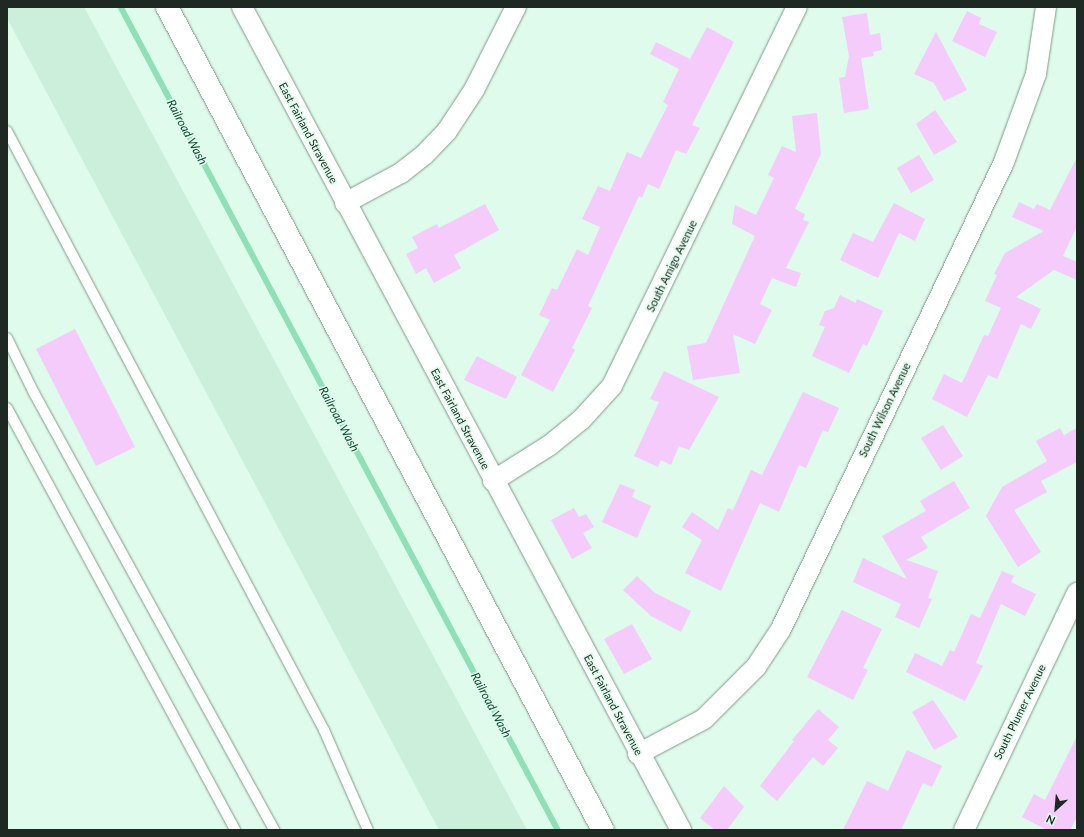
<!DOCTYPE html>
<html>
<head>
<meta charset="utf-8">
<style>
	body { margin:0 }
	#map { position:relative; width:1084px; height:837px; overflow:hidden; background:#defbeb; font-family:Lato,sans-serif }
	div>[style] { position:absolute }
	.built>* { inset:0; background:#cbefdb }
	.stream>* { height:5.5px; margin:-2.75px; padding:0 2.75px; transform-origin:2.75px; border-radius:2.75px; background:#90e0b7 }
	.building>* { inset:0; background:#f4cbfb }
	.roads { filter:drop-shadow(0 0 1px #809b8c) drop-shadow(0 0 1px #809b8c) }
	.lane>* { height:10px; margin:-5px; padding:0 5px; transform-origin:5px; border-radius:5px; background:#fff }
	.street>* { height:20px; margin:-10px; padding:0 10px; transform-origin:10px; border-radius:10px; background:#fff }
	.secondary>* { height:22px; margin:-11px; padding:0 11px; transform-origin:11px; border-radius:11px; background:#fff }
	span { translate:-50% -50%; white-space:nowrap; text-align:center; line-height:1.15; -webkit-text-stroke:3.5px #defbeb; paint-order:stroke }
	.street-label { font-size:11px; color:#1e2923 }
	.water-label { font-size:12px; color:#0d4d33; font-style:italic }
	.frame { position:absolute; inset:0; border:8px solid #1e2923; pointer-events:none }
	.north { position:absolute; left:1036px; top:789px; width:40px; height:40px; -webkit-text-stroke:3px #defbeb; paint-order:stroke; rotate:206deg; font-size:11px; font-weight:700; line-height:16px; text-align:center; color:#1e2923 }
	.north::after { content:''; display:block; margin:auto; width:14px; height:18px; background:#1e2923; clip-path:polygon(50% 0,100% 100%,50% 72%,0 100%) }
</style>
</head>
<body>
<div id="map">
	<div class="built">
		<div style="clip-path:polygon(7px 7px,84px 7px,527px 830px,439px 830px,7px 18px)"></div>
	</div>
	<div class="stream">
		<div style="left:121px;top:7px;width:932px;rotate:62.03deg"></div>
	</div>
	<div class="building">
		<div style="clip-path:polygon(967px 11px,981px 18px,979px 24px,997px 32px,985px 57px,952px 41px)"></div>
		<div style="clip-path:polygon(867px 13px,870px 35px,880px 33px,882px 50px,873px 52px,874px 56px,861px 58px,869px 109px,844px 113px,839px 78px,845px 77px,849px 56px,842px 17px)"></div>
		<div style="clip-path:polygon(707px 27px,734px 42px,692px 125px,700px 128px,686px 154px,676px 150px,659px 189px,648px 184px,642px 198px,639px 196px,588px 306px,592px 308px,572px 348px,575px 350px,553px 392px,521px 375px,550px 320px,539px 315px,552px 288px,557px 290px,577px 249px,588px 255px,600px 227px,582px 219px,598px 186px,610px 191px,627px 152px,641px 158px,668px 105px,663px 102px,679px 69px,650px 54px,656px 42px,690px 59px)"></div>
		<div style="clip-path:polygon(936px 32px,967px 90px,944px 101px,934px 83px,914px 74px)"></div>
		<div style="clip-path:polygon(935px 110px,957px 142px,934px 155px,916px 124px)"></div>
		<div style="clip-path:polygon(817px 113px,821px 154px,795px 209px,805px 214px,803px 220px,809px 222px,786px 268px,801px 273px,796px 287px,772px 278px,760px 304px,772px 310px,755px 344px,733px 334px,740px 373px,693px 380px,687px 346px,706px 343px,755px 236px,732px 224px,735px 205px,756px 215px,774px 178px,768px 175px,782px 146px,796px 152px,792px 116px)"></div>
		<div style="clip-path:polygon(919px 155px,934px 180px,911px 193px,897px 168px)"></div>
		<div style="clip-path:polygon(1077px 157px,1077px 226px,1063px 256px,1077px 262px,1077px 280px,1054px 270px,1016px 297px,1041px 309px,1031px 329px,1021px 324px,997px 379px,988px 375px,967px 417px,932px 399px,944px 374px,962px 383px,984px 335px,988px 336px,1001px 308px,985px 301px,997px 275px,994px 274px,1005px 253px,1044px 231px,1012px 217px,1019px 202px,1034px 209px,1037px 204px,1050px 210px)"></div>
		<div style="clip-path:polygon(894px 203px,925px 219px,915px 241px,899px 233px,878px 278px,840px 260px,853px 233px,873px 242px)"></div>
		<div style="clip-path:polygon(485px 204px,499px 230px,454px 255px,461px 268px,434px 283px,426px 268px,416px 274px,406px 254px,418px 248px,412px 237px,437px 224px,439px 228px)"></div>
		<div style="clip-path:polygon(840px 295px,856px 303px,857px 299px,883px 311px,867px 346px,863px 344px,849px 373px,812px 356px,825px 327px,819px 325px,825px 311px,834px 308px)"></div>
		<div style="clip-path:polygon(75px 329px,135px 447px,96px 466px,36px 349px)"></div>
		<div style="clip-path:polygon(477px 356px,517px 377px,506px 399px,464px 380px)"></div>
		<div style="clip-path:polygon(664px 371px,719px 397px,689px 450px,679px 446px,671px 465px,661px 460px,658px 467px,634px 456px,659px 402px,650px 399px)"></div>
		<div style="clip-path:polygon(803px 392px,839px 408px,828px 432px,823px 430px,806px 468px,799px 465px,779px 512px,760px 503px,721px 591px,685px 573px,702px 540px,682px 527px,692px 512px,718px 530px,728px 508px,733px 510px,751px 470px,762px 475px)"></div>
		<div style="clip-path:polygon(943px 425px,963px 456px,941px 470px,921px 438px)"></div>
		<div style="clip-path:polygon(1060px 428px,1064px 435px,1077px 428px,1077px 462px,1041px 481px,1047px 492px,1014px 510px,1041px 552px,1018px 567px,986px 516px,1002px 487px,1047px 461px,1036px 441px)"></div>
		<div style="clip-path:polygon(954px 481px,970px 508px,921px 537px,928px 548px,906px 560px,938px 571px,928px 598px,932px 599px,919px 628px,895px 617px,901px 604px,853px 582px,863px 558px,907px 579px,882px 536px,926px 511px,920px 501px)"></div>
		<div style="clip-path:polygon(620px 484px,635px 490px,632px 497px,651px 506px,637px 538px,602px 522px)"></div>
		<div style="clip-path:polygon(574px 508px,579px 517px,586px 514px,594px 527px,583px 533px,592px 548px,572px 559px,551px 520px)"></div>
		<div style="clip-path:polygon(1002px 571px,1014px 576px,1011px 582px,1036px 594px,1025px 616px,1001px 604px,976px 663px,983px 666px,965px 701px,906px 672px,915px 653px,942px 666px,950px 650px,954px 652px,971px 614px,980px 618px)"></div>
		<div style="clip-path:polygon(637px 576px,655px 593px,691px 611px,681px 632px,651px 616px,623px 590px)"></div>
		<div style="clip-path:polygon(842px 610px,882px 629px,863px 668px,868px 670px,853px 700px,807px 677px)"></div>
		<div style="clip-path:polygon(632px 624px,652px 659px,624px 674px,604px 639px)"></div>
		<div style="clip-path:polygon(933px 700px,958px 737px,934px 750px,912px 712px)"></div>
		<div style="clip-path:polygon(818px 709px,839px 727px,828px 740px,838px 748px,823px 766px,813px 757px,777px 801px,760px 786px,794px 741px,792px 740px)"></div>
		<div style="clip-path:polygon(1077px 736px,1077px 817px,1070px 830px,1047px 830px,1022px 817px,1034px 794px,1045px 800px)"></div>
		<div style="clip-path:polygon(907px 750px,942px 766px,932px 787px,923px 783px,901px 830px,843px 830px,867px 781px,888px 791px)"></div>
		<div style="clip-path:polygon(724px 786px,744px 807px,727px 830px,715px 830px,700px 818px)"></div>
	</div>
	<div class="roads">
		<div class="lane">
			<div style="left:7px;top:131px;width:678px;rotate:62.11deg"></div>
			<div style="left:324px;top:730px;width:109px;rotate:66.3deg"></div>
			<div style="left:7px;top:338px;width:61px;rotate:63.9deg"></div>
			<div style="left:34px;top:393px;width:499px;rotate:61.2deg"></div>
			<div style="left:7px;top:408px;width:480px;rotate:61.6deg"></div>
		</div>
		<div class="street">
			<div style="left:242px;top:7px;width:933px;rotate:61.92deg"></div>
			<div style="left:345px;top:203px;width:64px;rotate:-28.2deg"></div>
			<div style="left:401px;top:173px;width:29px;rotate:-38deg"></div>
			<div style="left:424px;top:155px;width:33px;rotate:-46deg"></div>
			<div style="left:447px;top:131px;width:49px;rotate:-56.6deg"></div>
			<div style="left:474px;top:90px;width:93px;rotate:-63.2deg"></div>
			<div style="left:493px;top:481px;width:67px;rotate:-32.3deg"></div>
			<div style="left:550px;top:445px;width:40px;rotate:-39deg"></div>
			<div style="left:581px;top:420px;width:46px;rotate:-47.6deg"></div>
			<div style="left:612px;top:386px;width:422px;rotate:-64deg"></div>
			<div style="left:638px;top:754px;width:75px;rotate:-27.9deg"></div>
			<div style="left:704px;top:719px;width:74px;rotate:-45deg"></div>
			<div style="left:756px;top:667px;width:45px;rotate:-56.7deg"></div>
			<div style="left:781px;top:629px;width:518px;rotate:-64.47deg"></div>
			<div style="left:1004px;top:162px;width:94px;rotate:-70deg"></div>
			<div style="left:1036px;top:74px;width:68px;rotate:-81.5deg"></div>
			<div style="left:964px;top:830px;width:263px;rotate:-64.5deg"></div>
		</div>
		<div class="secondary">
			<div style="left:167px;top:7px;width:931px;rotate:62.09deg"></div>
		</div>
	</div>
	<div class="street-label">
		<span style="left:308px;top:133px;rotate:62deg">East Fairland Stravenue</span>
		<span style="left:672px;top:266px;rotate:-64deg">South Amigo Avenue</span>
		<span style="left:885px;top:410px;rotate:-64deg">South Wilson Avenue</span>
		<span style="left:460px;top:419px;rotate:62deg">East Fairland Stravenue</span>
		<span style="left:613px;top:705px;rotate:62deg">East Fairland Stravenue</span>
		<span style="left:1020px;top:712px;rotate:-64deg">South Plumer Avenue</span>
	</div>
	<div class="water-label">
		<span style="left:187px;top:132px;rotate:62deg">Railroad Wash</span>
		<span style="left:339px;top:419px;rotate:62deg">Railroad Wash</span>
		<span style="left:491px;top:705px;rotate:62deg">Railroad Wash</span>
	</div>
	<div class="frame"></div>
	<div class="north">N</div>
</div>
</body>
</html>
